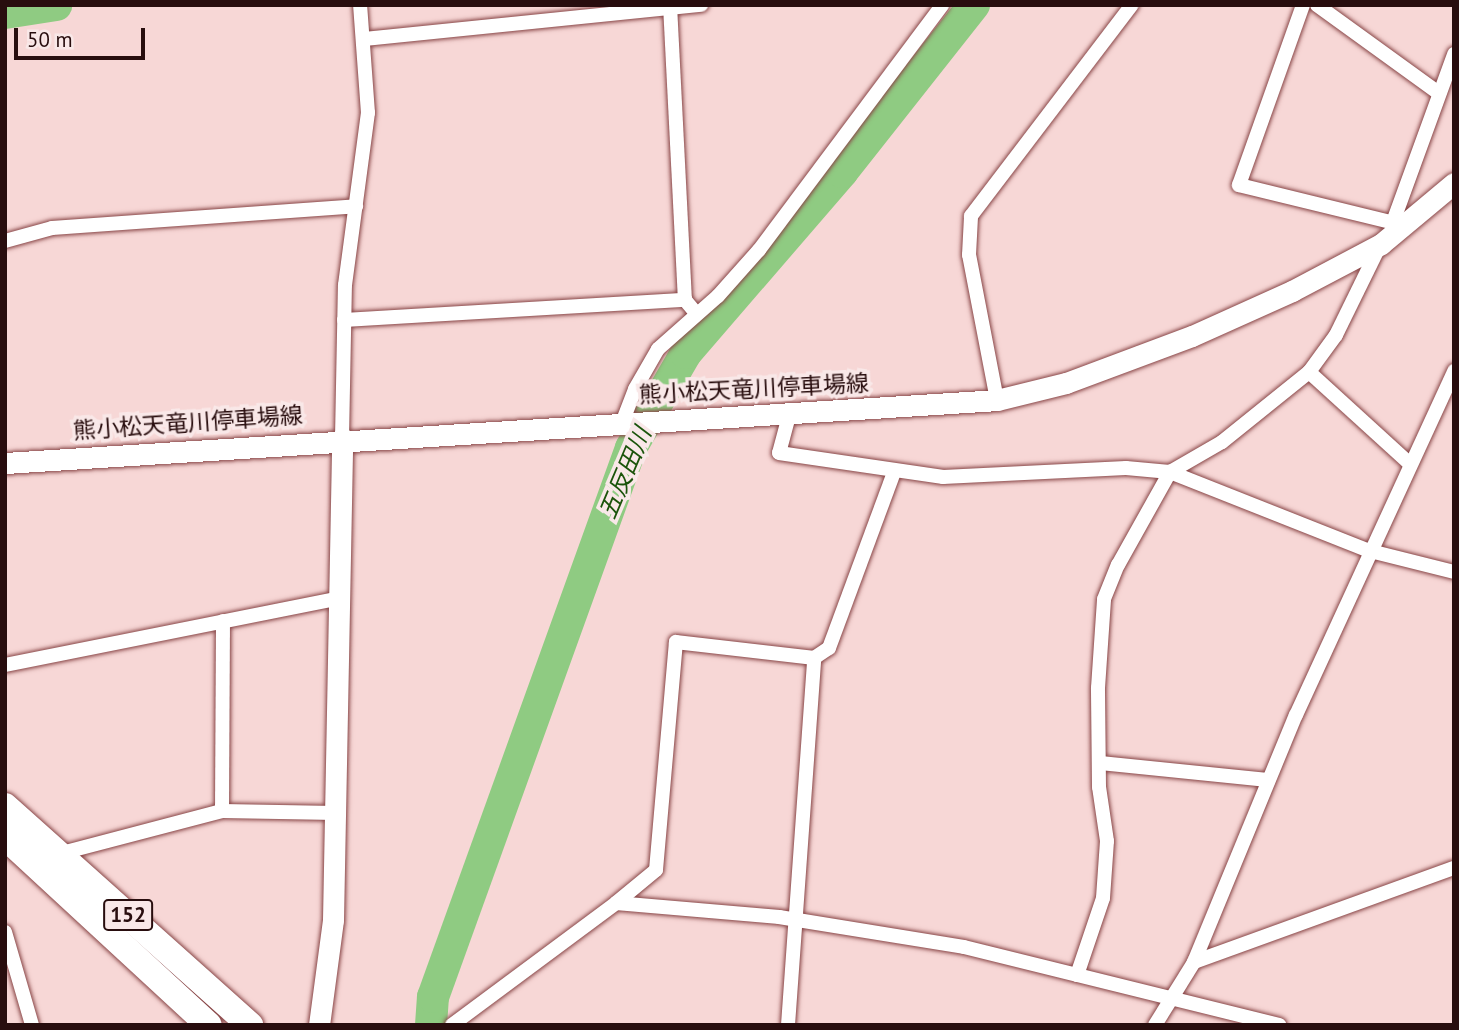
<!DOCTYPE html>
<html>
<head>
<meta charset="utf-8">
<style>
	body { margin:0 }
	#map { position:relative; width:1459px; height:1030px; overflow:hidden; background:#f7d7d6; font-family:"PT Sans","Noto Sans JP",sans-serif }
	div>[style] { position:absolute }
	.river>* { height:32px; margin:-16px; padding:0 16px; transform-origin:16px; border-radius:16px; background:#8fcb82 }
	.roads { filter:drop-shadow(0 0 2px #884546) drop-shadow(0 0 2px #884546) }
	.street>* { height:14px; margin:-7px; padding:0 7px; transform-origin:7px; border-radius:7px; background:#fff }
	.secondary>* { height:21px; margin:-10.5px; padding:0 10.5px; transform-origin:10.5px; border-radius:10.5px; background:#fff }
	.highway>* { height:26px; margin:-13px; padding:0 13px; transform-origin:13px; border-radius:13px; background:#fff }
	span { translate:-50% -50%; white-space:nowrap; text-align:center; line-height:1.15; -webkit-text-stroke:7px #f9e8e8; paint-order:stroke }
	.shield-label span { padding:2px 5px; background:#f9e8e8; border:2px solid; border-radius:5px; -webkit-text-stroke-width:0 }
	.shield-label { font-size:21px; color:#280d0e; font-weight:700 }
	.street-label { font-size:23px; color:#280d0e }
	.water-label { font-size:24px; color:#1b540b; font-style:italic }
	.frame { position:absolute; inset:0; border:7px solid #280d0e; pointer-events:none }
	.scale { position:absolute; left:14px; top:28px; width:131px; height:32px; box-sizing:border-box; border:4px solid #280d0e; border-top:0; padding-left:9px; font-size:21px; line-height:24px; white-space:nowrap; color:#280d0e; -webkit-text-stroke:5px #f9e8e8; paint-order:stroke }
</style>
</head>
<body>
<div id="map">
	<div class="river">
		<div style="left:5px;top:13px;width:52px;rotate:-8.9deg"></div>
		<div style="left:431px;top:1025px;width:28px;rotate:-86deg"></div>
		<div style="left:433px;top:997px;width:584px;rotate:-70.17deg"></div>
		<div style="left:631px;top:448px;width:110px;rotate:-59.9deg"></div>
		<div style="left:686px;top:353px;width:239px;rotate:-49.2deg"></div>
		<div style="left:842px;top:172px;width:213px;rotate:-51.7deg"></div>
	</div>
	<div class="roads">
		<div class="street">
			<div style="left:670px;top:5px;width:295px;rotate:87.1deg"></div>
			<div style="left:1303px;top:5px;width:191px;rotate:109.6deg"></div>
			<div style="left:1239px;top:185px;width:169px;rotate:13.7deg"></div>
			<div style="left:1317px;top:5px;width:148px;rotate:35.9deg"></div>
			<div style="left:364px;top:39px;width:339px;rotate:-5.8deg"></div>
			<div style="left:1393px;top:222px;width:179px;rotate:-70deg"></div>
			<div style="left:5px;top:241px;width:49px;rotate:-15.5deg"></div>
			<div style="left:52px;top:228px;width:305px;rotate:-4.1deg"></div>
			<div style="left:344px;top:320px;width:342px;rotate:-3.4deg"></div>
			<div style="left:685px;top:300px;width:17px;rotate:50deg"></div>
			<div style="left:1309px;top:372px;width:135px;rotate:42.3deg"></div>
			<div style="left:997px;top:400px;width:148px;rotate:-100.9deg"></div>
			<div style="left:969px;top:255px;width:39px;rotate:-87deg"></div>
			<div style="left:971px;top:216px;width:265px;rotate:-52.7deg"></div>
			<div style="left:790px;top:412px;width:42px;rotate:105deg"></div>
			<div style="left:779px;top:453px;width:166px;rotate:8.3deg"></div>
			<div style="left:943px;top:477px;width:183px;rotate:-2.8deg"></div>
			<div style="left:1126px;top:468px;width:44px;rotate:5.2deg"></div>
			<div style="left:1170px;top:472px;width:215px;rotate:21.6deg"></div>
			<div style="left:1370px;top:551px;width:87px;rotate:14deg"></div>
			<div style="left:622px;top:423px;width:36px;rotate:-69deg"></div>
			<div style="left:635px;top:389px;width:46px;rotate:-60.1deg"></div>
			<div style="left:658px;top:349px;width:80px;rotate:-41.5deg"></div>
			<div style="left:718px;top:296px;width:62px;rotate:-48.3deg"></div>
			<div style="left:759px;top:250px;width:306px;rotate:-53.2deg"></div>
			<div style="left:342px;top:438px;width:153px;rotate:-88.9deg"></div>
			<div style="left:345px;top:285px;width:174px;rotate:-82.4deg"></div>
			<div style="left:368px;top:113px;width:108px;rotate:-94.2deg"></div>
			<div style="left:5px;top:665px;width:341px;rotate:-11.3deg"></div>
			<div style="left:1100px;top:763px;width:169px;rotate:5.8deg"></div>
			<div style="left:222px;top:811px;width:190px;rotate:-89.7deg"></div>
			<div style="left:58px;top:854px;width:170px;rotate:-14.7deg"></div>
			<div style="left:222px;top:811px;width:114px;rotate:1deg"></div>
			<div style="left:616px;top:903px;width:52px;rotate:-39.5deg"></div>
			<div style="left:656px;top:870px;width:229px;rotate:-85deg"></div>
			<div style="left:676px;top:642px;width:139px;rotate:6.6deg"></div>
			<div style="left:5px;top:932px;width:97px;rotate:73.8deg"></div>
			<div style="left:1194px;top:962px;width:276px;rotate:-19.9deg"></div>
			<div style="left:1077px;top:975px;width:81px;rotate:-71.3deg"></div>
			<div style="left:1103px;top:898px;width:57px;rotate:-86deg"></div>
			<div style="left:1107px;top:841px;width:55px;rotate:-98.4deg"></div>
			<div style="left:1099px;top:787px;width:99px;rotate:-90.6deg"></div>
			<div style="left:1098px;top:688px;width:89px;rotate:-86.1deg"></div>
			<div style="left:1104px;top:599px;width:37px;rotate:-68deg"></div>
			<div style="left:1118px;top:565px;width:107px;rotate:-60.8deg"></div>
			<div style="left:1170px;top:472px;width:60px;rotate:-30deg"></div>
			<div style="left:1222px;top:442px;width:112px;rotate:-38.8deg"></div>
			<div style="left:1309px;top:372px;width:46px;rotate:-53.9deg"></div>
			<div style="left:1336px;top:335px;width:100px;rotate:-63.9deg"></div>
			<div style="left:452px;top:1025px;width:204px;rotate:-36.6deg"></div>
			<div style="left:616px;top:903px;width:164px;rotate:4.9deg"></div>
			<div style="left:779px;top:917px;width:187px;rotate:9.2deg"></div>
			<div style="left:964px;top:947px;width:325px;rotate:13.9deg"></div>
			<div style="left:788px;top:1025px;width:368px;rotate:-85.9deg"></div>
			<div style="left:814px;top:658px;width:18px;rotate:-34deg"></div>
			<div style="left:829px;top:648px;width:188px;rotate:-69.7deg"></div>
			<div style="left:1155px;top:1025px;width:74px;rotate:-58.2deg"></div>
			<div style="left:1194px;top:962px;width:267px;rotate:-67.6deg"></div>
			<div style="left:1296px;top:715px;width:379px;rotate:-65.3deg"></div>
		</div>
		<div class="secondary">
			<div style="left:5px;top:463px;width:994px;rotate:-3.63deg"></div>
			<div style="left:997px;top:400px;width:71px;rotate:-13.8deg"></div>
			<div style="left:1066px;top:383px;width:134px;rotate:-20.5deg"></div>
			<div style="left:1192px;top:336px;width:110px;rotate:-24.2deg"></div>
			<div style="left:1292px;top:291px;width:101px;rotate:-27.8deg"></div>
			<div style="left:1381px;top:244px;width:95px;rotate:-39.9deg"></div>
			<div style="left:319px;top:1025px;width:106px;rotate:-82.4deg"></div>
			<div style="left:333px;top:920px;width:482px;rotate:-88.9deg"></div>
		</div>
		<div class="highway">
			<div style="left:5px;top:806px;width:329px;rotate:41.8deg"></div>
			<div style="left:5px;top:837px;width:277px;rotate:42.7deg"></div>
		</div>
	</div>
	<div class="shield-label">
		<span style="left:128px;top:915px">152</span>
	</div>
	<div class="street-label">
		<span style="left:754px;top:389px;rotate:-3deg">熊小松天竜川停車場線</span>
		<span style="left:188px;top:423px;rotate:-4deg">熊小松天竜川停車場線</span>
	</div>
	<div class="water-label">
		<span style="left:625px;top:473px;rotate:-67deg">五反田川</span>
	</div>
	<div class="frame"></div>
	<div class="scale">50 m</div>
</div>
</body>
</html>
